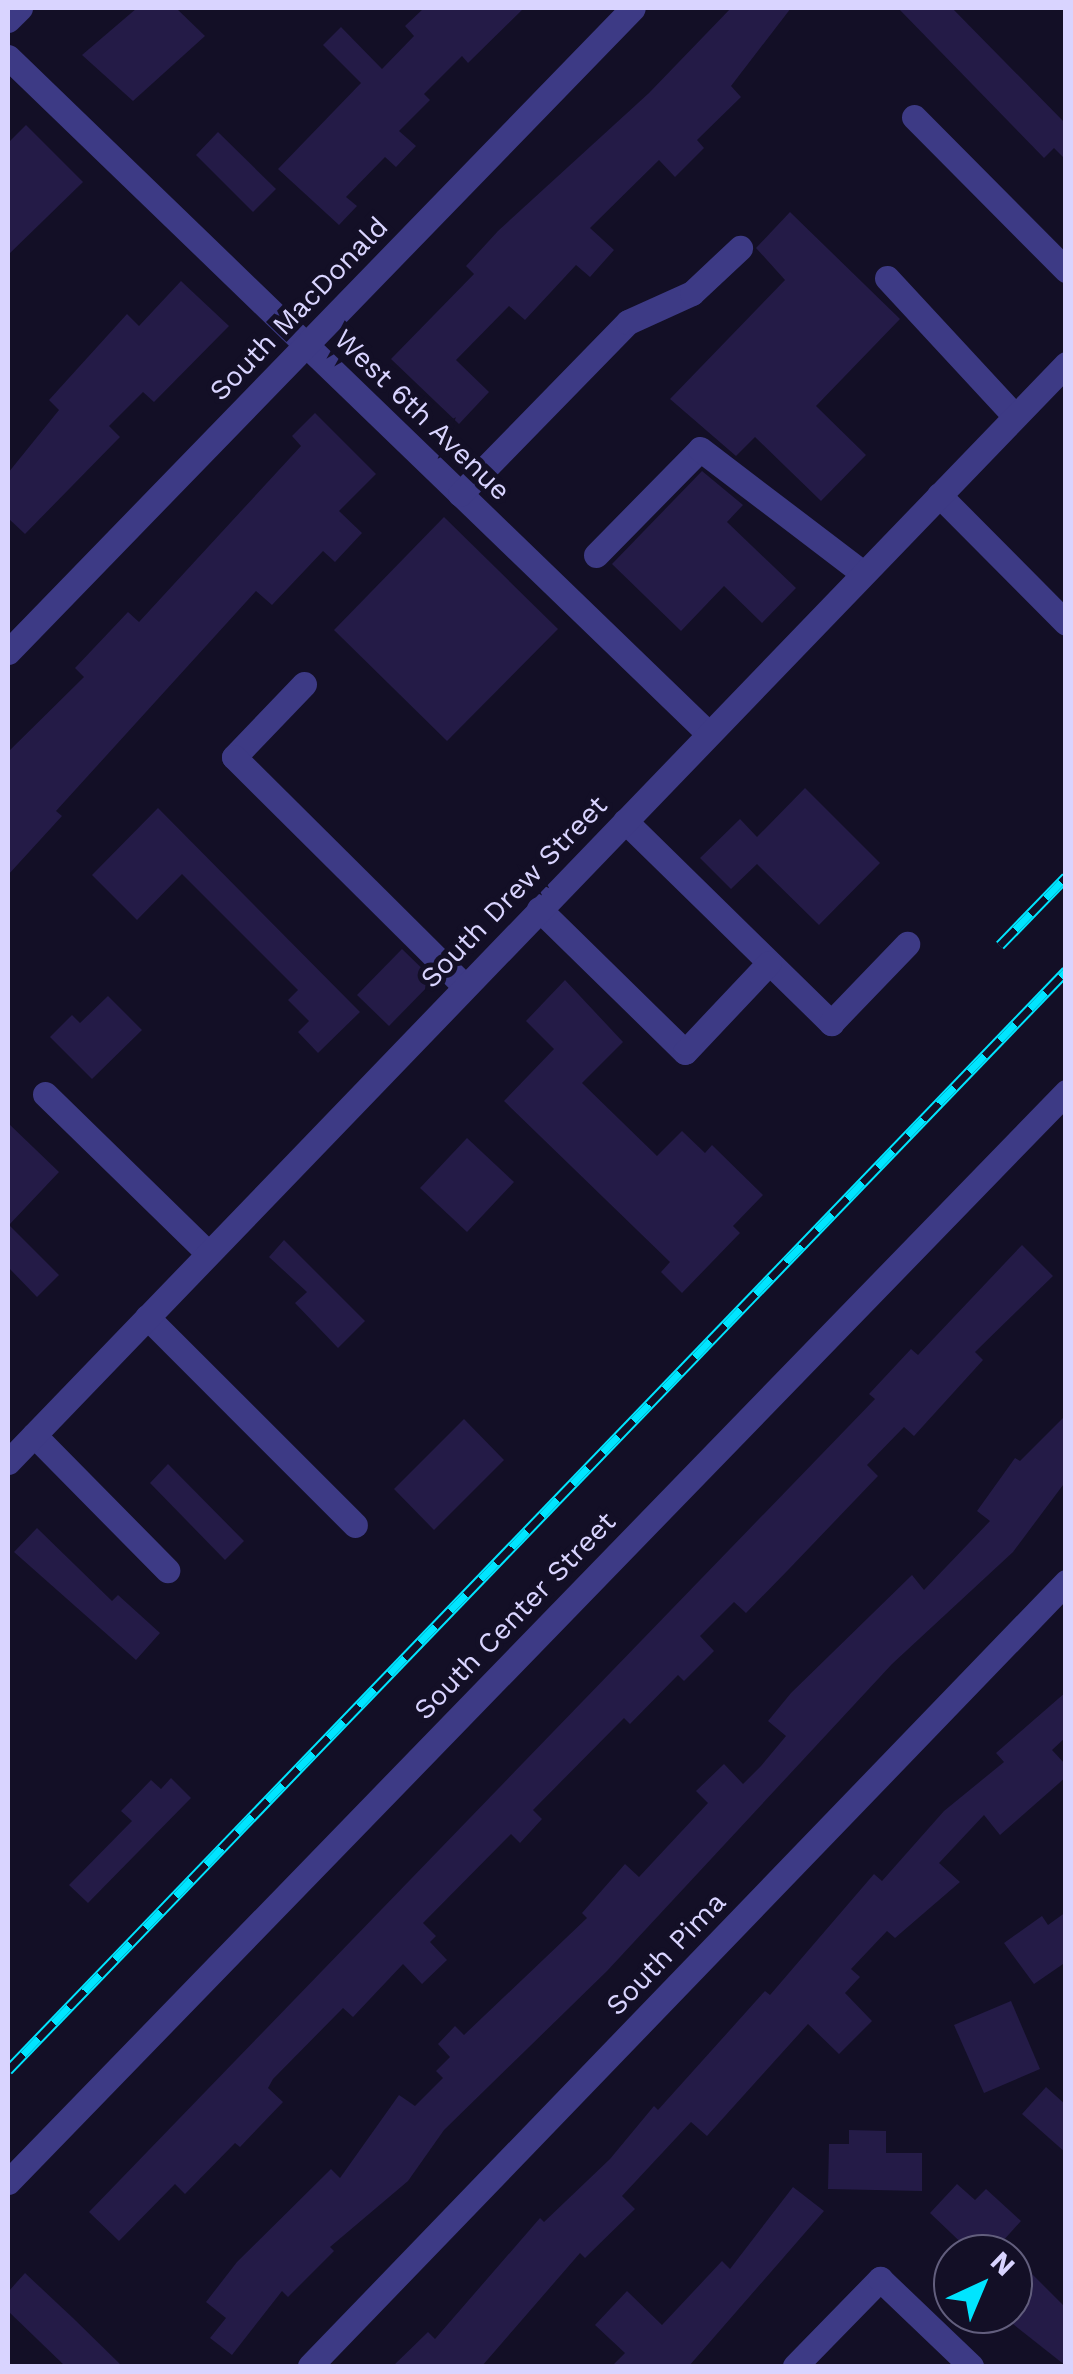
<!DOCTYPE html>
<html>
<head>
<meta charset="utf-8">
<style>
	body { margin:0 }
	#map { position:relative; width:1073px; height:2374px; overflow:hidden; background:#130f26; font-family:"Work Sans",sans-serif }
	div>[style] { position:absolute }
	.building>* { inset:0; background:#241b47 }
	.minor>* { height:25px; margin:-12.5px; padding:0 12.5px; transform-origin:12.5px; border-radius:12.5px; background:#3d3a85 }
	.rail>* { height:11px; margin-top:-5.5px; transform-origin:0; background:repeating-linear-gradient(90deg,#130f26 0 22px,#00e5ff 0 44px); box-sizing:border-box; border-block:2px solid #00e5ff }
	span { translate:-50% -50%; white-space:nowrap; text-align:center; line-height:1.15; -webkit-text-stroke:10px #130f26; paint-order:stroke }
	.street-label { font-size:28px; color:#d9d4ff }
	.frame { position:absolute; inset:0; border:10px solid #d9d4ff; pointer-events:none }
	.north { position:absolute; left:933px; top:2234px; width:100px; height:100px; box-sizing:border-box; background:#130f26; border:2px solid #625e7d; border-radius:50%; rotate:44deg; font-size:28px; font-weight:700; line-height:40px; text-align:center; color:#d9d4ff }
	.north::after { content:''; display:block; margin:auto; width:35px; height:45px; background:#00e5ff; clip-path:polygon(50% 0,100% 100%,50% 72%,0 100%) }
</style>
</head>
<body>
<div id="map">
	<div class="building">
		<div style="clip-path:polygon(137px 8px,176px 8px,205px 36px,133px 101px,82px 55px)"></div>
		<div style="clip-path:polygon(424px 8px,524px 8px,468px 63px,462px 56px,424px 94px,430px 100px,399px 131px,416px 146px,396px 167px,385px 157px,346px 197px,357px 206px,339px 225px,278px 169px,361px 83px,323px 45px,341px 27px,382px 69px,414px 36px,405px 26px)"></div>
		<div style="clip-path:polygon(731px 8px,791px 8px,731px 86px,741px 97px,697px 140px,704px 148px,675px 177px,659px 160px,590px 228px,614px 250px,590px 277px,576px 265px,525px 320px,509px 306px,456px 360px,489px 392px,459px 424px,391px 359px,474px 274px,466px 266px,498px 231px,649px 93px)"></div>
		<div style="clip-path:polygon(898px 8px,952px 8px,1066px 124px,1066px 160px,1054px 148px,1044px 158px)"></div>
		<div style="clip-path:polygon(26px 125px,83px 182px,8px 255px,8px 143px)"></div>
		<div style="clip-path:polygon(218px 132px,276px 189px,253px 212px,196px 155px)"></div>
		<div style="clip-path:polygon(790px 212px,900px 319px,816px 406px,866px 455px,821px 501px,755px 437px,736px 456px,670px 399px,785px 280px,756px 248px)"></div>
		<div style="clip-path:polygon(181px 281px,229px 326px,154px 402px,143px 392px,109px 426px,120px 437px,25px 534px,8px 518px,8px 473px,59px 410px,49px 400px,127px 314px,139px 326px)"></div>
		<div style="clip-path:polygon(315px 413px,376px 474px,339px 511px,362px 533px,335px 562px,323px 551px,272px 605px,256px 591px,56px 811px,62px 816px,8px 875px,8px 752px,84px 677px,75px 668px,128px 612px,139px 622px,301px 446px,292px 436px)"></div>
		<div style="clip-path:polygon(702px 471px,743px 505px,727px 522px,796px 588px,762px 623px,724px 586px,681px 631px,612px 564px)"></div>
		<div style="clip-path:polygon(444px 517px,558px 629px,447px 741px,334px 630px)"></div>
		<div style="clip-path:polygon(805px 788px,880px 863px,819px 925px,757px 864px,731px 889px,700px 858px,740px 819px,757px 837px)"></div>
		<div style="clip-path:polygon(158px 808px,360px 1012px,318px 1053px,298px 1032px,309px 1021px,288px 1000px,298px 990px,182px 874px,137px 920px,92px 875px)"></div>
		<div style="clip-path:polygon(402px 949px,434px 980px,389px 1026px,357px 995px)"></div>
		<div style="clip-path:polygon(565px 980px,623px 1042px,582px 1083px,657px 1156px,682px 1131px,705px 1153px,712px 1145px,763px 1195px,733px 1226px,740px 1233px,682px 1293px,661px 1272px,670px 1262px,504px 1101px,554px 1049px,526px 1021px)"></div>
		<div style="clip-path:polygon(108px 996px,142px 1030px,92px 1079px,50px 1037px,72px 1015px,80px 1023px)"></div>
		<div style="clip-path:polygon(8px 1123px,59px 1172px,9px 1225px,59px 1275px,37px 1297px,8px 1267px)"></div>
		<div style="clip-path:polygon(467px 1138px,514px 1182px,467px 1232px,420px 1188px)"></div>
		<div style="clip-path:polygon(284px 1240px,365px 1321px,338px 1348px,295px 1303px,307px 1292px,269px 1257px)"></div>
		<div style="clip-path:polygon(1022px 1245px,1053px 1276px,975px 1352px,983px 1360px,914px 1436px,904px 1427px,867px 1465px,878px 1476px,789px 1569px,746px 1613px,734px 1602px,700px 1636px,714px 1651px,684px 1681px,678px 1675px,630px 1724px,624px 1718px,533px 1810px,542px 1819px,520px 1843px,511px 1834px,423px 1923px,436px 1936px,430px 1942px,447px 1960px,422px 1984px,403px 1964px,353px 2017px,343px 2008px,273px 2079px,268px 2088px,283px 2102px,240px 2147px,235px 2143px,185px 2194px,175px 2184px,119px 2241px,89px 2212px,875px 1399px,869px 1394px,911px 1349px,918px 1355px)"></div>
		<div style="clip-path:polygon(1066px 1415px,1066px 1481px,1013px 1552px,892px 1664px,607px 1971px,444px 2130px,408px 2181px,330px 2247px,334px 2251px,288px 2297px,282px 2291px,232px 2355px,210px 2338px,226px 2318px,206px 2302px,237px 2262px,331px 2169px,340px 2178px,399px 2095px,415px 2106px,443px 2078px,436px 2071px,450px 2057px,438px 2044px,455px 2026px,464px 2035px,587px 1918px,582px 1913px,625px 1864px,639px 1877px,708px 1803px,696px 1791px,724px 1764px,743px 1784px,761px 1766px,786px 1736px,768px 1721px,791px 1693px,912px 1575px,924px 1590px,990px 1521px,977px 1511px,1015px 1458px,1020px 1461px)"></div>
		<div style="clip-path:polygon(464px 1419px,504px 1460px,434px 1530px,394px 1489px)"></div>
		<div style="clip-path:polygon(168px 1464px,244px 1541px,225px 1560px,150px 1483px)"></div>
		<div style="clip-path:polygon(37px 1528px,112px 1601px,118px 1595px,160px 1633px,136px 1660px,14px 1552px)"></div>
		<div style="clip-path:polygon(1066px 1692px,1066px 1737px,1052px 1750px,1066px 1765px,1066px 1777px,1000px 1835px,984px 1815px,939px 1863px,960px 1882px,895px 1938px,887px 1931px,851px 1969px,860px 1977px,845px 1993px,872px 2021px,839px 2054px,808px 2024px,707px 2136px,691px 2122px,622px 2196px,635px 2209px,585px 2258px,580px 2253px,482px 2366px,393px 2366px,428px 2332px,435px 2339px,540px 2218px,544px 2222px,610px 2159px,654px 2106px,658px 2110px,765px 1991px,770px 1995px,874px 1874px,882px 1881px,944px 1811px,1004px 1762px,996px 1753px)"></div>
		<div style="clip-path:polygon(171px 1778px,191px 1798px,88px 1903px,69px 1885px,132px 1821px,121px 1811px,151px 1780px,161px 1789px)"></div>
		<div style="clip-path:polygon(1066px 1912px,1066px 1962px,1034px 1984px,1004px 1943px,1042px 1916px,1048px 1925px)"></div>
		<div style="clip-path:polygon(1011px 2001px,1040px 2069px,984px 2093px,954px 2025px)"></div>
		<div style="clip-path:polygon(1046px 2087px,1066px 2105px,1066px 2153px,1022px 2114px)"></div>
		<div style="clip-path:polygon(849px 2130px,886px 2131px,886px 2153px,922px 2153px,922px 2191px,828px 2189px,829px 2144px,849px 2144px)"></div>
		<div style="clip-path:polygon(957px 2184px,975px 2200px,986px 2189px,1021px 2221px,1001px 2243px,1012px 2254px,973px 2254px,930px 2213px)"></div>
		<div style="clip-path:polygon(793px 2187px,824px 2211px,689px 2366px,612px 2366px,625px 2353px,595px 2325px,627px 2291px,662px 2325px,722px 2261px,730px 2269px)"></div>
		<div style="clip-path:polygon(1013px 2255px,1066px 2308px,1066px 2366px,1013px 2324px)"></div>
		<div style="clip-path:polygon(25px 2273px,74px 2319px,122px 2366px,65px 2366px,8px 2311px,8px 2292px)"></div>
	</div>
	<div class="minor">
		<div style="left:8px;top:20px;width:17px;rotate:-45deg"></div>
		<div style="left:8px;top:57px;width:973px;rotate:44deg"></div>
		<div style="left:914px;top:117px;width:216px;rotate:45.2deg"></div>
		<div style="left:887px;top:278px;width:188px;rotate:47.2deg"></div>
		<div style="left:460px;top:494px;width:240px;rotate:-45.7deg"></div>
		<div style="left:628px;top:322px;width:70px;rotate:-24.4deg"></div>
		<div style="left:692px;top:293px;width:66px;rotate:-43.2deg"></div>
		<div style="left:939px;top:495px;width:180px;rotate:45.2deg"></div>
		<div style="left:596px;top:555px;width:148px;rotate:-45.5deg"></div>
		<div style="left:700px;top:449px;width:205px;rotate:37.3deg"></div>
		<div style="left:8px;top:652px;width:897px;rotate:-45.86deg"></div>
		<div style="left:304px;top:684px;width:101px;rotate:133.8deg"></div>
		<div style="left:234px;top:757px;width:325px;rotate:44.8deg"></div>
		<div style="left:625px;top:821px;width:289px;rotate:44.4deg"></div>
		<div style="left:831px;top:1023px;width:110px;rotate:-46.1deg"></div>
		<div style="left:539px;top:909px;width:204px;rotate:44.4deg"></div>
		<div style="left:685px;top:1052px;width:122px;rotate:-46.7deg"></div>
		<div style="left:45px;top:1094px;width:228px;rotate:44.3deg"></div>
		<div style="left:147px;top:1317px;width:294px;rotate:45deg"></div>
		<div style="left:34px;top:1435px;width:190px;rotate:45.4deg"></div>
		<div style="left:8px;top:1462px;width:1525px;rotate:-46.06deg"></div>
		<div style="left:8px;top:2182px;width:1519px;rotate:-45.85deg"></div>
		<div style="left:310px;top:2366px;width:1089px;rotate:-46.04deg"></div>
		<div style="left:795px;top:2366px;width:122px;rotate:-45.7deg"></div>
		<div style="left:880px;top:2279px;width:126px;rotate:43.7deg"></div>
	</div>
	<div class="rail">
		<div style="left:1000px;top:945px;width:95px;rotate:-45.9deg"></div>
		<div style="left:8px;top:2070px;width:1526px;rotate:-46.09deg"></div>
	</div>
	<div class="street-label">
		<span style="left:299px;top:309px;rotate:-46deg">South MacDonald</span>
		<span style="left:422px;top:415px;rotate:44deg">West 6th Avenue</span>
		<span style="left:514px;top:892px;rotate:-46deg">South Drew Street</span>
		<span style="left:515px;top:1616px;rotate:-46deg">South Center Street</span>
		<span style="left:666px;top:1954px;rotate:-46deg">South Pima</span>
	</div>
	<div class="frame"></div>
	<div class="north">N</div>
</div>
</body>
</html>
